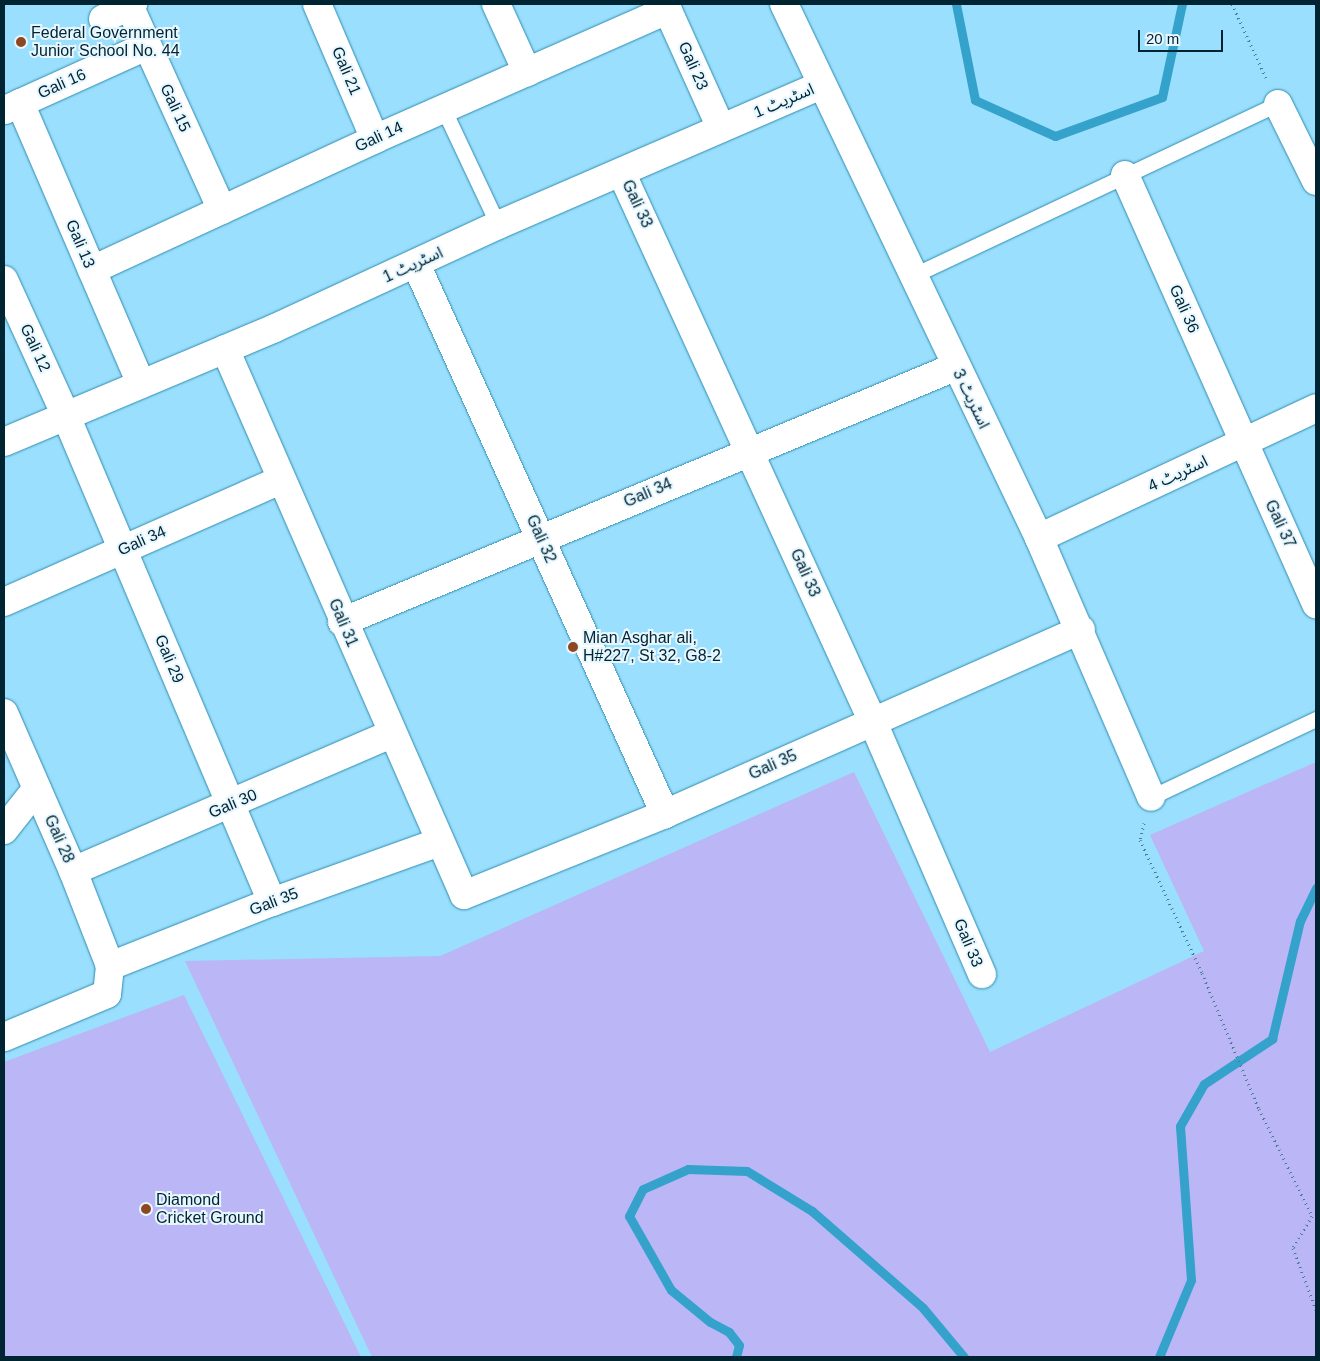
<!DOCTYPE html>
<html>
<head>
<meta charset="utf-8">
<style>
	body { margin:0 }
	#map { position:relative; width:1320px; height:1361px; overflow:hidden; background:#9adffd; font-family:Arial,"Noto Sans Arabic",sans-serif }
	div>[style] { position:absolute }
	.green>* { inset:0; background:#bbb6f5 }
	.stream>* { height:9px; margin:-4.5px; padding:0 4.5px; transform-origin:4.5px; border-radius:4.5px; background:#35a2cb }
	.path>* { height:3px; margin-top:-1.5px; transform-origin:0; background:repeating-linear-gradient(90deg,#497c92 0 1px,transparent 0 5px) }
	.roads { filter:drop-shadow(0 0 1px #2f8cb0) drop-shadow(0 0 1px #2f8cb0) }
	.lane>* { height:15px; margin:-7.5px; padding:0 7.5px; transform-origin:7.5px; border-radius:7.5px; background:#fff }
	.street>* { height:28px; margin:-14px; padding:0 14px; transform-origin:14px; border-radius:14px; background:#fff }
	.dots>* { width:14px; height:14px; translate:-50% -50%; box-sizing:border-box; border:2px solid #e7f7ff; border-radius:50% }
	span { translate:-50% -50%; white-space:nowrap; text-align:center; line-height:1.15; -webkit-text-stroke:4px #e7f7ff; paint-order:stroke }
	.poi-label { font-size:16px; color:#002432 }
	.left { translate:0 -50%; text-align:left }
	.street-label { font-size:16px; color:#002432 }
	.frame { position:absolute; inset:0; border:5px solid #002432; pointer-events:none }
	.scale { position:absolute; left:1138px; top:30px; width:85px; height:22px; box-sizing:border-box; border:2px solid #002432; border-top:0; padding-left:6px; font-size:15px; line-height:18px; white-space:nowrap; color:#002432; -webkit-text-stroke:4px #e7f7ff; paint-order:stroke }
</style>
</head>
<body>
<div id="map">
	<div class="green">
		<div style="clip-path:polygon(1316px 762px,1316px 1357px,372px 1357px,185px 961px,440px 956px,854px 772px,990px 1052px,1204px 951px,1150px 835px)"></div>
		<div style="clip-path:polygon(184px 995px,361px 1357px,4px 1357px,4px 1062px)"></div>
	</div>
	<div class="stream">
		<div style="left:956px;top:4px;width:98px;rotate:78.8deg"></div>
		<div style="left:975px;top:100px;width:88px;rotate:24.2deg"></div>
		<div style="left:1055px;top:136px;width:114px;rotate:-20deg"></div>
		<div style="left:1162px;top:97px;width:95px;rotate:-77.9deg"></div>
		<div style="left:736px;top:1357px;width:12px;rotate:-76deg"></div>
		<div style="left:739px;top:1345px;width:16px;rotate:-128deg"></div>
		<div style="left:729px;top:1332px;width:21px;rotate:-152deg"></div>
		<div style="left:710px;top:1322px;width:50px;rotate:-140.6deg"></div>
		<div style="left:671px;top:1290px;width:85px;rotate:-119.6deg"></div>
		<div style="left:629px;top:1216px;width:30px;rotate:-63deg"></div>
		<div style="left:643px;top:1189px;width:49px;rotate:-24deg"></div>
		<div style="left:688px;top:1169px;width:59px;rotate:1.9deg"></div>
		<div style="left:747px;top:1171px;width:76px;rotate:31.6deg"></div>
		<div style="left:812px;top:1211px;width:147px;rotate:41.1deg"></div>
		<div style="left:923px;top:1308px;width:64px;rotate:50.1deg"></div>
		<div style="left:1159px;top:1357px;width:83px;rotate:-67.4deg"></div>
		<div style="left:1191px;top:1280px;width:154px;rotate:-94.1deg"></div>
		<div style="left:1180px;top:1126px;width:48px;rotate:-60.3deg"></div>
		<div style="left:1204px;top:1084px;width:82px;rotate:-33.5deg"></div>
		<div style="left:1272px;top:1039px;width:121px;rotate:-76.7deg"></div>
		<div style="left:1300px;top:921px;width:37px;rotate:-64deg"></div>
	</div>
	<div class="path">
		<div style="left:1232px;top:4px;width:81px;rotate:65.3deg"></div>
		<div style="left:1144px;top:823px;width:17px;rotate:103deg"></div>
		<div style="left:1140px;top:840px;width:147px;rotate:65deg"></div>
		<div style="left:1202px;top:973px;width:147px;rotate:67.3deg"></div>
		<div style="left:1259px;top:1109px;width:119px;rotate:63.6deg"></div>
		<div style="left:1312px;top:1216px;width:37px;rotate:121deg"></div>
		<div style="left:1293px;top:1248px;width:66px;rotate:69.6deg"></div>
	</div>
	<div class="roads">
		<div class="lane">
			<div style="left:443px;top:108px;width:129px;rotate:64.8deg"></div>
			<div style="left:914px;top:275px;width:402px;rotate:-25.2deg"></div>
			<div style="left:1151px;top:797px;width:183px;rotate:-25.3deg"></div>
		</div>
		<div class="street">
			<div style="left:317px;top:4px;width:147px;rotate:66.8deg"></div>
			<div style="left:496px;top:4px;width:75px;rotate:65.5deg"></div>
			<div style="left:665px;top:4px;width:136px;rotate:65.7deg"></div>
			<div style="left:784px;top:4px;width:592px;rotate:64.47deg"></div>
			<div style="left:1039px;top:538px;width:282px;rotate:66.6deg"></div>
			<div style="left:129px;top:5px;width:225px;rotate:65.6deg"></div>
			<div style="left:103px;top:19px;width:34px;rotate:-27deg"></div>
			<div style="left:20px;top:103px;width:306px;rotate:66.7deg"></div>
			<div style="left:1278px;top:104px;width:86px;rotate:63.7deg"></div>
			<div style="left:5px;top:110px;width:156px;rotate:-24.3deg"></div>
			<div style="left:622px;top:174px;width:601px;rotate:65.4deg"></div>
			<div style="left:872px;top:720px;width:277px;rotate:66.6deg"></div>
			<div style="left:1125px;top:175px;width:470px;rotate:66deg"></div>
			<div style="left:416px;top:264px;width:604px;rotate:65.64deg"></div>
			<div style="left:92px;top:270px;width:312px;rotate:-24.8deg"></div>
			<div style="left:375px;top:139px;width:320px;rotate:-23.8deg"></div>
			<div style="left:4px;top:280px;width:149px;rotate:65.5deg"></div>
			<div style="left:66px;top:416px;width:528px;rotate:67.03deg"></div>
			<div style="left:225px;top:349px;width:596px;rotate:66.36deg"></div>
			<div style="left:464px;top:895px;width:217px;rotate:-21.9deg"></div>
			<div style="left:665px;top:814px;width:455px;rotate:-23.9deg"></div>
			<div style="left:4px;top:442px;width:294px;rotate:-22.8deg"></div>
			<div style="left:275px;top:328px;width:246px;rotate:-24.8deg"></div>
			<div style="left:498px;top:225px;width:353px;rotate:-23.4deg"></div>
			<div style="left:1039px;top:538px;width:306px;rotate:-25.1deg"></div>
			<div style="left:4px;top:602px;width:303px;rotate:-23.8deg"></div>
			<div style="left:342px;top:622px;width:664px;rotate:-22.59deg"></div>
			<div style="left:4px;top:713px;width:172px;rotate:66.4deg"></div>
			<div style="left:73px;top:871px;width:102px;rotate:68.7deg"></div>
			<div style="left:110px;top:966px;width:28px;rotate:96deg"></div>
			<div style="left:107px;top:994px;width:112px;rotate:157.3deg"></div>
			<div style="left:4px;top:830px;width:53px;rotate:-51.8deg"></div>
			<div style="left:73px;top:871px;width:346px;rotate:-23.3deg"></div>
			<div style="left:110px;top:966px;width:174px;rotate:-21.6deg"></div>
			<div style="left:272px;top:902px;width:178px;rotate:-19.7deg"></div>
		</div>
	</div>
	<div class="dots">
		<div style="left:21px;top:42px;background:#8e4821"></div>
		<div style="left:573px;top:647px;background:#8e4821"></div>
		<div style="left:146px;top:1209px;background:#8e4821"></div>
	</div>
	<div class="poi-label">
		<span class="left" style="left:31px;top:42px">Federal Government<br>Junior School No. 44</span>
		<span class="left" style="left:583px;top:647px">Mian Asghar ali,<br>H#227, St 32, G8-2</span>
		<span class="left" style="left:156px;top:1209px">Diamond<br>Cricket Ground</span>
	</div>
	<div class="street-label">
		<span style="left:693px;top:66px;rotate:66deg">Gali 23</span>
		<span style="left:346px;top:71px;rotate:67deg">Gali 21</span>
		<span style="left:62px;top:84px;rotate:-24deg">Gali 16</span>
		<span style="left:784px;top:101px;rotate:-23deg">اسٹریٹ 1</span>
		<span style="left:175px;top:108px;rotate:65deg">Gali 15</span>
		<span style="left:379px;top:137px;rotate:-25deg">Gali 14</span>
		<span style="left:637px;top:204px;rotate:65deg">Gali 33</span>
		<span style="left:80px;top:244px;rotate:67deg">Gali 13</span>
		<span style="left:413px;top:265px;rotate:-25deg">اسٹریٹ 1</span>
		<span style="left:1184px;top:309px;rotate:66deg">Gali 36</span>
		<span style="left:35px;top:348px;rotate:65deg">Gali 12</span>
		<span style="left:971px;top:399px;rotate:64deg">اسٹریٹ 3</span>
		<span style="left:1178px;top:474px;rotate:-25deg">اسٹریٹ 4</span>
		<span style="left:648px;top:493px;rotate:-23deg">Gali 34</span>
		<span style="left:1280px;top:524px;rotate:65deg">Gali 37</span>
		<span style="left:541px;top:539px;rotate:66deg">Gali 32</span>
		<span style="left:142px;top:541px;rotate:-24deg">Gali 34</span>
		<span style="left:805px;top:573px;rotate:66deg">Gali 33</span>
		<span style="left:343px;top:623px;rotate:67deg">Gali 31</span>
		<span style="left:169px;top:659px;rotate:67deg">Gali 29</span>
		<span style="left:773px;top:765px;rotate:-24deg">Gali 35</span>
		<span style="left:233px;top:804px;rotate:-23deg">Gali 30</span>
		<span style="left:59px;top:839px;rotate:66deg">Gali 28</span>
		<span style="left:274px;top:902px;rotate:-21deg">Gali 35</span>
		<span style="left:968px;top:943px;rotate:67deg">Gali 33</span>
	</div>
	<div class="frame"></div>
	<div class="scale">20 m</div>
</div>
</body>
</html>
